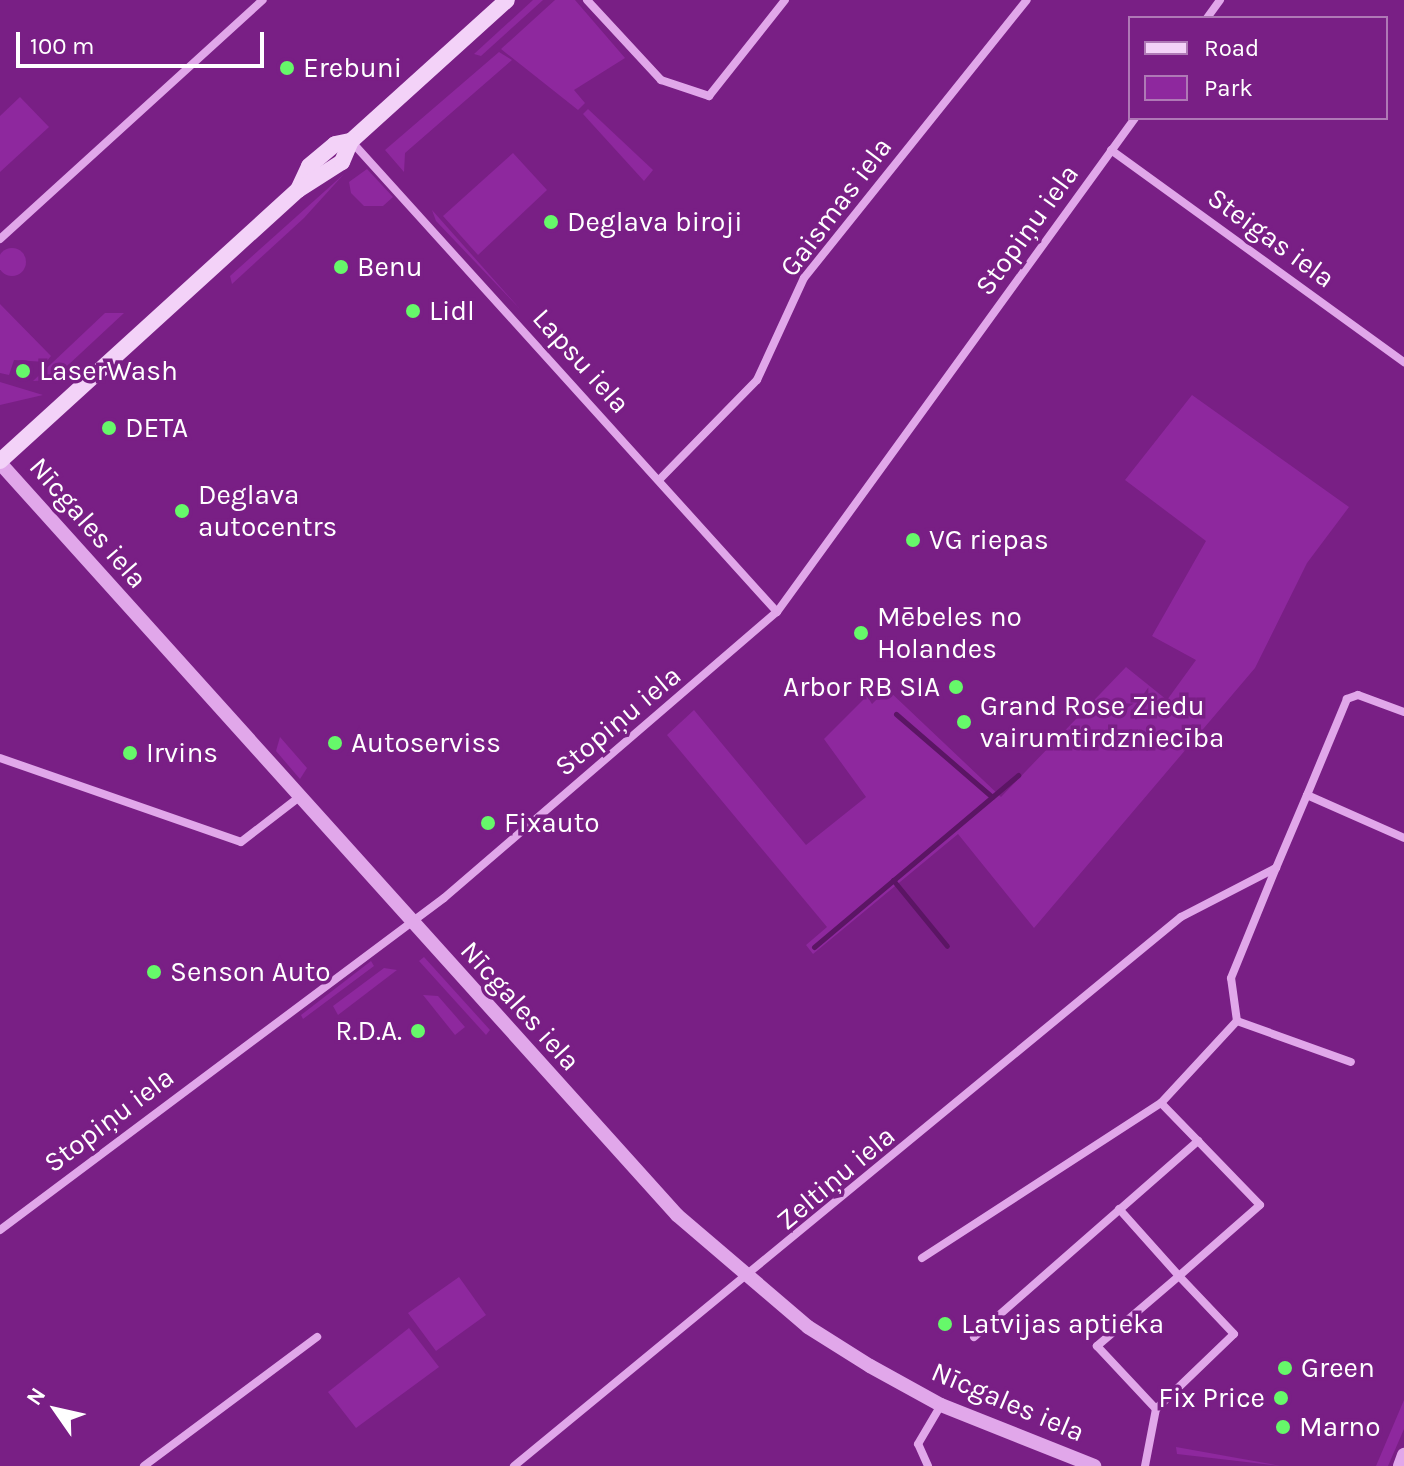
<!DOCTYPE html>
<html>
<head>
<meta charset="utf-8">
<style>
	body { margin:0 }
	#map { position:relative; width:1404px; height:1466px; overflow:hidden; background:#791f85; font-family:Karla,sans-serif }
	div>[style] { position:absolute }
	.green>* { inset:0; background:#8e289e }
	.round { border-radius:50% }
	.stream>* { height:5px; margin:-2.5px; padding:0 2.5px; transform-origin:2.5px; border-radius:2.5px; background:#5b1564 }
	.minor>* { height:8px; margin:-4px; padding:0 4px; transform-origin:4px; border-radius:4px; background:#e1a7ea }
	.tertiary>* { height:14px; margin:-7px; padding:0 7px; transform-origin:7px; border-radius:7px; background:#e1a7ea }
	.secondary>* { height:16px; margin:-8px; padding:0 8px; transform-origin:8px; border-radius:8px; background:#f3d2f8 }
	.dots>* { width:22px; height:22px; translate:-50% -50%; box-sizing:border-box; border:4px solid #791f85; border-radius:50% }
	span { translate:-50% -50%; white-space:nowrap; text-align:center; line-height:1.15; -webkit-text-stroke:7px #791f85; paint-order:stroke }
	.poi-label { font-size:28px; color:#fff }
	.left { translate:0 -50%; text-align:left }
	.right { translate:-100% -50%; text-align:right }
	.street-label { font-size:28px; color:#fff }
	.legend { position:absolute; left:1128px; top:16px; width:260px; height:104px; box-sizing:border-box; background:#791f85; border:2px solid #af79b6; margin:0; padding:10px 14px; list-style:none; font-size:24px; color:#fff }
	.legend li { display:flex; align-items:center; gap:16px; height:40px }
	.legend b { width:40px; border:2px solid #af79b6 }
	.north { position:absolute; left:16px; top:1370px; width:80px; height:80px; -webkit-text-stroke:6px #791f85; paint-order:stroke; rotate:304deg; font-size:22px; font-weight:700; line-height:32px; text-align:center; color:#fff }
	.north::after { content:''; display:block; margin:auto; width:28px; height:36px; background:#fff; clip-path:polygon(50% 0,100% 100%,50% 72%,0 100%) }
	.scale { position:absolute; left:16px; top:32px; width:248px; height:36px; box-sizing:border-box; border:4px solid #fff; border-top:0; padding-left:10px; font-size:24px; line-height:28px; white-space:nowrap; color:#fff; -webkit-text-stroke:6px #791f85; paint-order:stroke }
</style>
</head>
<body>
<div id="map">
	<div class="green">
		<div style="clip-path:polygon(533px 0,543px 0,481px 56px,474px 54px)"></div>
		<div style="clip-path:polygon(555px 0,575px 0,625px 58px,574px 90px,585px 103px,578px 110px,501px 49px)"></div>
		<div style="clip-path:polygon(499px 52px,512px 60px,405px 153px,404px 172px,385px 150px)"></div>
		<div style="clip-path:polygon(20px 97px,49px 127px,0 172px,0 116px)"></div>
		<div style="clip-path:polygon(588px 109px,653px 170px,644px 181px,583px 114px)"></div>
		<div style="clip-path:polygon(513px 153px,547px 190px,478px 255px,443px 216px)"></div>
		<div style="clip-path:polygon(367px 169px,393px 197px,383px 206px,364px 206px,351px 193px,349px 182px)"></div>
		<div style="clip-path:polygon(344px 174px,304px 218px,232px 284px,230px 276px)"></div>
		<div style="clip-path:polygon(432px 210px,520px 309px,436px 221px)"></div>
		<div class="round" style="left:-2px;top:248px;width:28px;height:28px"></div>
		<div style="clip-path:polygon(0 304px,51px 356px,46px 362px,14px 360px,9px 375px,0 373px)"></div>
		<div style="clip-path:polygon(105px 313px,124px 313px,52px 380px,33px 381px)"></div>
		<div style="clip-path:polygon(0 382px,43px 395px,0 405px)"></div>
		<div style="clip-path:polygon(1192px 395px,1349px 507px,1307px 563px,1255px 668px,1034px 928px,958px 834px,813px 954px,806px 945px,827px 927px,667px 735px,694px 710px,806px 845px,866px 797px,824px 739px,867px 696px,872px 704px,887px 689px,1001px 797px,1126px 667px,1167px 700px,1196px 660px,1152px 636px,1206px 541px,1125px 480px)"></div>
		<div style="clip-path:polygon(280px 737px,307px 768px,300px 779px,276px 751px)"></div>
		<div style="clip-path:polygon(424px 957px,490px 1030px,486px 1035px,419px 961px)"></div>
		<div style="clip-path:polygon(371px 961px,374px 966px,303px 1019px,301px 1015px)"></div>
		<div style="clip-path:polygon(384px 968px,397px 970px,338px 1015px,333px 1006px)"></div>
		<div style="clip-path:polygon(423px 995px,438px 996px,465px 1027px,455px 1035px)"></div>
		<div style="clip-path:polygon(459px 1277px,486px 1315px,436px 1351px,408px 1313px)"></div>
		<div style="clip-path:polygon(409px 1328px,439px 1367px,356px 1428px,328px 1392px)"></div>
		<div style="clip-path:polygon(1404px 1400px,1404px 1429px,1388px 1466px,1376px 1466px)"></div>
		<div style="clip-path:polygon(1176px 1447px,1281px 1466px,1177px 1454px)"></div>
	</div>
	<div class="stream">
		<div style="left:896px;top:714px;width:127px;rotate:40.8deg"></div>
		<div style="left:893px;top:880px;width:85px;rotate:50.7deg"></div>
		<div style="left:814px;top:947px;width:267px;rotate:-40.1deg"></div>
	</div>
	<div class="minor">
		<div style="left:587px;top:0;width:109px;rotate:47.2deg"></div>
		<div style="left:661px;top:80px;width:51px;rotate:18.4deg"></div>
		<div style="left:709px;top:96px;width:122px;rotate:-51.6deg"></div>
		<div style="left:1207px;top:18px;width:22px;rotate:-54deg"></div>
		<div style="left:351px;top:141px;width:635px;rotate:47.87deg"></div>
		<div style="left:1111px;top:150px;width:362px;rotate:35.9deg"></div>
		<div style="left:0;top:239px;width:355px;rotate:-42.3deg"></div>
		<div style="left:659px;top:480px;width:140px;rotate:-45.6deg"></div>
		<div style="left:757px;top:380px;width:112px;rotate:-65.3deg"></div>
		<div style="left:804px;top:278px;width:356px;rotate:-51.3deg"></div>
		<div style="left:1404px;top:712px;width:49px;rotate:-159.7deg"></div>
		<div style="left:1358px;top:695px;width:12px;rotate:160deg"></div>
		<div style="left:1347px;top:699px;width:104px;rotate:112.6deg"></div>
		<div style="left:1307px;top:795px;width:106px;rotate:23.9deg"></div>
		<div style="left:0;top:758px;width:255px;rotate:19.2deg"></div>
		<div style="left:241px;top:842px;width:72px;rotate:-37.7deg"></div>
		<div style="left:1237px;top:1021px;width:121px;rotate:19.8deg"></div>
		<div style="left:1161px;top:1103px;width:112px;rotate:-47.2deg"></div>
		<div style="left:1237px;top:1021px;width:43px;rotate:-97.9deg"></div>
		<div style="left:1231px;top:978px;width:119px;rotate:-67.8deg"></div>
		<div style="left:0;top:1230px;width:554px;rotate:-36.79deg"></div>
		<div style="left:444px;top:898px;width:439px;rotate:-40.7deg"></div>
		<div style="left:777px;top:612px;width:610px;rotate:-54.07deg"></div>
		<div style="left:922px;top:1258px;width:285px;rotate:-33deg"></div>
		<div style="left:1161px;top:1103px;width:53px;rotate:45.8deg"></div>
		<div style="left:974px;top:1337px;width:298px;rotate:-41.2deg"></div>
		<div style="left:1198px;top:1141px;width:89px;rotate:45.9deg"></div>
		<div style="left:1260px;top:1205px;width:108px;rotate:138.8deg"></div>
		<div style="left:1179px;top:1276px;width:108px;rotate:139.5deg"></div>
		<div style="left:1097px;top:1346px;width:86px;rotate:46.9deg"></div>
		<div style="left:1156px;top:1409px;width:108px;rotate:-43.9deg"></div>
		<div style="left:1234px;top:1334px;width:80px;rotate:-133.5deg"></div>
		<div style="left:1179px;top:1276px;width:90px;rotate:-131.8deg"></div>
		<div style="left:144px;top:1466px;width:216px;rotate:-36.7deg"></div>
		<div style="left:514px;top:1466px;width:864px;rotate:-39.46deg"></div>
		<div style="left:1181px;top:917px;width:107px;rotate:-27.3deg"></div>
		<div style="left:1276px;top:868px;width:79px;rotate:-67deg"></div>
		<div style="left:928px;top:1466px;width:24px;rotate:-114deg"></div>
		<div style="left:918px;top:1444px;width:45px;rotate:-59.5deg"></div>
		<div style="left:1145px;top:1466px;width:58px;rotate:-79.1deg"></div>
	</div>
	<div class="tertiary">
		<div style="left:0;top:463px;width:1012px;rotate:48deg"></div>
		<div style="left:677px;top:1215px;width:172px;rotate:40.5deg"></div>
		<div style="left:808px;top:1327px;width:73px;rotate:32.2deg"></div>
		<div style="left:870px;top:1366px;width:81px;rotate:28.8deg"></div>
		<div style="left:941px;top:1405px;width:165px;rotate:21.7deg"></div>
		<div style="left:1400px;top:1466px;width:12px;rotate:-70deg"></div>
	</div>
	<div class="secondary">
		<div style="left:298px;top:190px;width:26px;rotate:-65deg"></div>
		<div style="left:309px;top:166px;width:34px;rotate:-40deg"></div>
		<div style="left:335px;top:144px;width:16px;rotate:-11deg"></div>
		<div style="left:351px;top:141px;width:210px;rotate:-42.1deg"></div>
		<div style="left:0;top:461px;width:403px;rotate:-42.3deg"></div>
		<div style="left:298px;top:190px;width:52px;rotate:-32.5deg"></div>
		<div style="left:342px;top:162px;width:23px;rotate:-67deg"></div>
	</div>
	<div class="dots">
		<div style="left:287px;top:68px;background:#66f86a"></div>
		<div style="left:551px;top:222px;background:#66f86a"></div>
		<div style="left:341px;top:267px;background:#66f86a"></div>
		<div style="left:413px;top:311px;background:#66f86a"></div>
		<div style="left:23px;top:371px;background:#66f86a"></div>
		<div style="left:109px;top:428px;background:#66f86a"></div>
		<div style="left:182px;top:511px;background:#66f86a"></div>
		<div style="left:913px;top:540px;background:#66f86a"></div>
		<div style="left:861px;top:633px;background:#66f86a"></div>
		<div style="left:956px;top:687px;background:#66f86a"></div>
		<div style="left:964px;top:722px;background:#66f86a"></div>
		<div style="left:335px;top:743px;background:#66f86a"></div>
		<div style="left:130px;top:753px;background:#66f86a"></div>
		<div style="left:488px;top:823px;background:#66f86a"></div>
		<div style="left:154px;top:972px;background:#66f86a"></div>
		<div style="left:418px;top:1031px;background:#66f86a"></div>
		<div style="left:945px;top:1324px;background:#66f86a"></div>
		<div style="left:1285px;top:1368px;background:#66f86a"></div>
		<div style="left:1281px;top:1398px;background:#66f86a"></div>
		<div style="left:1283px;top:1427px;background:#66f86a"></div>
	</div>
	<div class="poi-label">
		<span class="left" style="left:303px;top:68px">Erebuni</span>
		<span class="left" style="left:567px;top:222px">Deglava biroji</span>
		<span class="left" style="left:357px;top:267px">Benu</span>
		<span class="left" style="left:429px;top:311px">Lidl</span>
		<span class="left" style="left:39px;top:371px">LaserWash</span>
		<span class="left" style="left:125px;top:428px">DETA</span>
		<span class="left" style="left:198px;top:511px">Deglava<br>autocentrs</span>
		<span class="left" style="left:929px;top:540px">VG riepas</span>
		<span class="left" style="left:877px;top:633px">Mēbeles no<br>Holandes</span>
		<span class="right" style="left:940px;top:687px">Arbor RB SIA</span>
		<span class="left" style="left:980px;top:722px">Grand Rose Ziedu<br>vairumtirdzniecība</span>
		<span class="left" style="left:351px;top:743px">Autoserviss</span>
		<span class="left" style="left:146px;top:753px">Irvins</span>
		<span class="left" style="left:504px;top:823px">Fixauto</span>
		<span class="left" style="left:170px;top:972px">Senson Auto</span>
		<span class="right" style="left:402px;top:1031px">R.D.A.</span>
		<span class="left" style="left:961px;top:1324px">Latvijas aptieka</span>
		<span class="left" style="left:1301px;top:1368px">Green</span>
		<span class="right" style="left:1265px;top:1398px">Fix Price</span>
		<span class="left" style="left:1299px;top:1427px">Marno</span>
	</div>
	<div class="street-label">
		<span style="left:836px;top:207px;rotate:-53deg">Gaismas iela</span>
		<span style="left:1027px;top:230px;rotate:-54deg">Stopiņu iela</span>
		<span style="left:1271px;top:238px;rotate:36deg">Steigas iela</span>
		<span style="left:581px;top:361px;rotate:48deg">Lapsu iela</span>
		<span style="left:88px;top:523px;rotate:49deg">Nīcgales iela</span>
		<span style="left:618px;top:721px;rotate:-40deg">Stopiņu iela</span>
		<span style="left:520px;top:1006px;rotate:48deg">Nīcgales iela</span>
		<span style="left:109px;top:1120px;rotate:-37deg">Stopiņu iela</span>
		<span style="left:836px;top:1178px;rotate:-40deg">Zeltiņu iela</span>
		<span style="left:1008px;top:1402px;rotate:23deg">Nīcgales iela</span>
	</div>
	<ul class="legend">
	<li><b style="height:10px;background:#f3d2f8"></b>Road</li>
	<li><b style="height:22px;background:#8e289e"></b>Park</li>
	</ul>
	<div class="north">N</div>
	<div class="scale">100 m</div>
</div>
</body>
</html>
